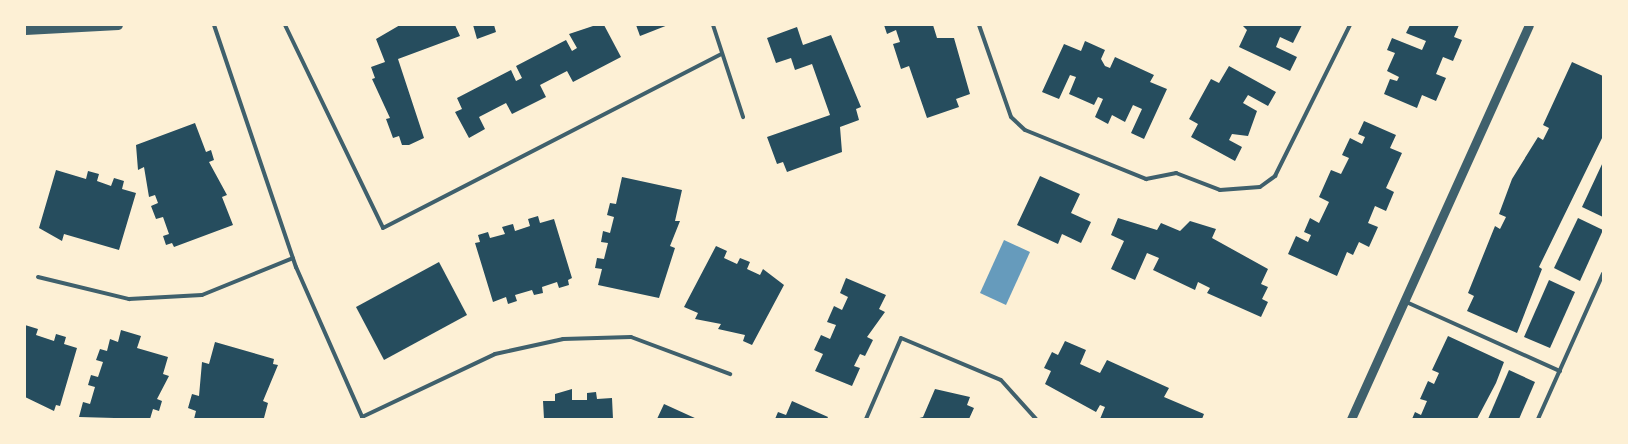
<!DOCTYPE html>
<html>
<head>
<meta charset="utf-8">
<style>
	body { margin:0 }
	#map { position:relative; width:1628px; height:444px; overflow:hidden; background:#fdf0d5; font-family:Quicksand,sans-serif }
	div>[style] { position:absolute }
	.water>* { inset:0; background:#669bbc }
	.building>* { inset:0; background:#264d5e }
	.service>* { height:4px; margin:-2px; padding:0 2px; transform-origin:2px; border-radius:2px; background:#3f606c }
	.tertiary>* { height:9px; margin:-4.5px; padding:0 4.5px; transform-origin:4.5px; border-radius:4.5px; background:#3f606c }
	span { translate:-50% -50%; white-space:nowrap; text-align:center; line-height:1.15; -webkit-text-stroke:5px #fdf0d5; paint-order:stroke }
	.frame { position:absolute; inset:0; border:26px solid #fdf0d5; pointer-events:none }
</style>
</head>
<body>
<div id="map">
	<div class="water">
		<div style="clip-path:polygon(1004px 240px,1030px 252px,1006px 305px,980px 293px)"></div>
	</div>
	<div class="building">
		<div style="clip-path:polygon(400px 25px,455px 25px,460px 36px,398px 59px,424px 138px,409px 145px,402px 145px,399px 136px,393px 138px,386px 119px,390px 118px,372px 79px,375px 78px,371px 67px,385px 62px,376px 39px)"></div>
		<div style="clip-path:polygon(473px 25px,494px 25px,496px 32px,477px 39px)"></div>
		<div style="clip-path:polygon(596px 25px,604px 25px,621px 57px,573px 82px,567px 71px,540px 85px,546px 97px,512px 114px,506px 103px,479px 117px,485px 129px,469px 138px,455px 112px,462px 109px,457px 98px,511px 70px,516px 81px,522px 78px,516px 66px,566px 40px,572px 51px,577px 48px,569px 34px)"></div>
		<div style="clip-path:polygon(636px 25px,668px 25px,640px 36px)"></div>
		<div style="clip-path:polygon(884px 25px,933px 25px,937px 38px,954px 38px,970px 94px,956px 99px,959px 107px,927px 118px,909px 66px,901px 69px,893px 44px,900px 42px,896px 30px,887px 34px)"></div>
		<div style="clip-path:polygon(1242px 25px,1302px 25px,1293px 43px,1280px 37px,1276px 47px,1297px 57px,1290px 71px,1239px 47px,1247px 30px)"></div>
		<div style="clip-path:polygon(1410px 25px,1459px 25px,1454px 37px,1462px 40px,1453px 61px,1443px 57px,1436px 74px,1446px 78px,1436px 101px,1422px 95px,1417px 108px,1384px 94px,1390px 79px,1397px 81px,1399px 77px,1387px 71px,1395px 53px,1387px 50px,1392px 38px,1422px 50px,1426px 41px,1406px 33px)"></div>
		<div style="clip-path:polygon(797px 27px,803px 45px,831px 35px,861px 107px,856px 109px,859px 120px,840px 127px,842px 152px,787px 172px,783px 162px,777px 164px,767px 137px,830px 115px,812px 64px,795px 70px,791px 58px,776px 63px,767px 38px)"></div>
		<div style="clip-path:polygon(1085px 41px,1105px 50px,1101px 59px,1105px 66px,1110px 68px,1115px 57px,1154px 75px,1150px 82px,1167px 89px,1144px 139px,1131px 133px,1142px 109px,1133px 105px,1125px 122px,1112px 115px,1108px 124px,1095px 117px,1103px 99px,1098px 97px,1094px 105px,1069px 94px,1076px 77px,1070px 75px,1059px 99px,1042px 92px,1064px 44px,1081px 51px)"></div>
		<div style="clip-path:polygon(1572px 62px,1603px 76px,1603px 136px,1539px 267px,1542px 269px,1517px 333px,1467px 311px,1474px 296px,1468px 293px,1495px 226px,1500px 229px,1506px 217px,1499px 214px,1512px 179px,1538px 137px,1543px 140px,1549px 128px,1543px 125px)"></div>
		<div style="clip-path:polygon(1229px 66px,1276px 92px,1268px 106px,1248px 95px,1243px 103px,1257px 111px,1248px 136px,1232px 134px,1229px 140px,1242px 147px,1235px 161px,1191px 137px,1198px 124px,1189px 119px,1211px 79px,1219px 83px)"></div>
		<div style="clip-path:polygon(1364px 121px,1396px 135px,1390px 148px,1402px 153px,1386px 188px,1394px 192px,1386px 211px,1375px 206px,1368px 223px,1378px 227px,1369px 247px,1359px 242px,1353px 255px,1347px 252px,1337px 276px,1288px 254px,1296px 236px,1308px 242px,1311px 235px,1304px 232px,1310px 218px,1319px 223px,1329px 202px,1319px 197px,1331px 170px,1341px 174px,1349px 158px,1342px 155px,1350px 138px,1362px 144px,1365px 137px,1358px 134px)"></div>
		<div style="clip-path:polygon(195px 123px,206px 152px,211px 150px,214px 160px,209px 162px,227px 195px,222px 197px,233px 225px,174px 247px,172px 243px,166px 245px,163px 236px,169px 234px,163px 217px,156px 219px,151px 206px,158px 203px,155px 195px,149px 197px,144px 167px,138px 170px,136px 145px)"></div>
		<div style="clip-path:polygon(1603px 162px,1603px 217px,1582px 207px)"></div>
		<div style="clip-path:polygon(56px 170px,86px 179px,88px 171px,99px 174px,97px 181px,111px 186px,114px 178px,124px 181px,122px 189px,136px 193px,119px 250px,64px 234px,62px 241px,39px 228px)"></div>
		<div style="clip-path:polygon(1040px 176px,1080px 194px,1071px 213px,1091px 222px,1081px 243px,1062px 234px,1058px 244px,1017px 225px)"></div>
		<div style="clip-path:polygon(622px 177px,682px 190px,675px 221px,680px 221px,670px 246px,675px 248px,659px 298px,598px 285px,602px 269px,595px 268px,597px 258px,604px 259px,608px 243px,601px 242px,603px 231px,610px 233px,614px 217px,607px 215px,610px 203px,616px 204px)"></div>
		<div style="clip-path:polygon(538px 216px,540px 223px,554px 219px,572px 278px,568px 280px,569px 285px,559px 288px,557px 282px,542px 287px,543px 293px,534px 295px,532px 290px,515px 295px,517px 301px,508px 304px,506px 297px,493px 302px,475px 243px,480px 242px,478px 235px,488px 232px,490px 238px,505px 234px,502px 227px,513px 224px,515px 231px,530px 226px,528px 219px)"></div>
		<div style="clip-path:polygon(1118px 218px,1157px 230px,1161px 223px,1180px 231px,1190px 221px,1216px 229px,1212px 238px,1268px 269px,1261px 284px,1268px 287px,1262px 299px,1268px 302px,1261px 317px,1207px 293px,1210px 288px,1198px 282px,1195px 290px,1153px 270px,1159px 258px,1147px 253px,1135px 280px,1111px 269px,1124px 241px,1111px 235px)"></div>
		<div style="clip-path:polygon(1578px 218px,1603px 230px,1580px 281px,1554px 268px)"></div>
		<div style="clip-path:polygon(716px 246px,727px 251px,724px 258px,737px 264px,740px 258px,750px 262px,747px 269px,760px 275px,763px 269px,784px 285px,752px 345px,743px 341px,745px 335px,718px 329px,721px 324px,695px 319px,698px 313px,684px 307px)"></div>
		<div style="clip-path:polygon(439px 262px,467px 315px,384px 360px,356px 307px)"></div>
		<div style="clip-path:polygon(846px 278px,886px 295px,879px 309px,885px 312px,867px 337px,873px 340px,865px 356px,860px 354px,854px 366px,860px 368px,852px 386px,815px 371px,823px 354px,814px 350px,821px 335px,830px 339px,836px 325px,827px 322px,834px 306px,842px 310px,848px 297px,840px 293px)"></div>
		<div style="clip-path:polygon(1549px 280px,1575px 292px,1550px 348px,1524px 337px)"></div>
		<div style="clip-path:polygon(25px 325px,38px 329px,36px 335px,54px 341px,56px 334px,66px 337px,64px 344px,77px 348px,60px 406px,56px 405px,54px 411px,25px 397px)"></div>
		<div style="clip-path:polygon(121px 330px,141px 336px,137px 348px,168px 357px,163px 374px,169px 376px,157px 399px,162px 401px,159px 411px,153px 409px,150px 419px,79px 417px,83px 402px,90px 404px,95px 387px,88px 385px,91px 375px,98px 377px,103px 362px,96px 360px,100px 349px,107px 351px,110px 339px,118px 342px)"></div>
		<div style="clip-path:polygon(1448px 336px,1504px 362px,1496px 383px,1477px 419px,1412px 419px,1415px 412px,1421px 415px,1427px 401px,1420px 399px,1428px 381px,1434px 384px,1439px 373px,1432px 370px)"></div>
		<div style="clip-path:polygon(1065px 341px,1086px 350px,1080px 364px,1100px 373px,1107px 360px,1169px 388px,1164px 397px,1204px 414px,1202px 419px,1100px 419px,1105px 407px,1100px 405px,1096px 412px,1045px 384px,1051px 371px,1044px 368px,1052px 352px,1058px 355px)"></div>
		<div style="clip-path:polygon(215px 342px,274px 359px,273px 364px,278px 365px,263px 401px,268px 403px,264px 418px,194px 419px,196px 411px,188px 408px,192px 394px,199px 396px,202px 362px,209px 364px)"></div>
		<div style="clip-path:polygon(1509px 370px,1535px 382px,1519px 419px,1488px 419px)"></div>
		<div style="clip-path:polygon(572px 389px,572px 400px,587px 400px,587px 393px,596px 392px,597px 399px,612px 398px,613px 419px,544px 419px,543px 401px,555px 401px,555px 394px)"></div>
		<div style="clip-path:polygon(935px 389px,970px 397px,967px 405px,974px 408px,969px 419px,916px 419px,923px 417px)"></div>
		<div style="clip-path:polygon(792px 401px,828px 417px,827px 419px,775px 419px,778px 412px,786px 415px)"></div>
		<div style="clip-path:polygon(664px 404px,697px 419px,657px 419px)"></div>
	</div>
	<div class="service">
		<div style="left:214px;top:25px;width:256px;rotate:71.3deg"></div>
		<div style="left:296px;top:267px;width:166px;rotate:66.2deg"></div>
		<div style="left:285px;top:25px;width:225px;rotate:64.2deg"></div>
		<div style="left:383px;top:228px;width:381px;rotate:-27.2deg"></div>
		<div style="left:713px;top:25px;width:97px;rotate:71.9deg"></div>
		<div style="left:979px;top:25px;width:97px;rotate:70.8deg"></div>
		<div style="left:1011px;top:117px;width:19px;rotate:43deg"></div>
		<div style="left:1025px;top:130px;width:131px;rotate:22deg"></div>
		<div style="left:1146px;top:179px;width:31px;rotate:-11deg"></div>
		<div style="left:1176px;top:173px;width:47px;rotate:21.1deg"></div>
		<div style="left:1220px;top:190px;width:40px;rotate:-4.3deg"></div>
		<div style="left:1260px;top:187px;width:19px;rotate:-36deg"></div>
		<div style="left:1275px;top:176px;width:169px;rotate:-63.6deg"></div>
		<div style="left:38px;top:277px;width:94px;rotate:13.6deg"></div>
		<div style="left:129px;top:299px;width:73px;rotate:-3.1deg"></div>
		<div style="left:202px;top:295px;width:98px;rotate:-22.1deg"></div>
		<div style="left:1404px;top:301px;width:171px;rotate:24.2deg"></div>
		<div style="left:362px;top:417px;width:147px;rotate:-25.3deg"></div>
		<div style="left:495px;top:354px;width:70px;rotate:-12.4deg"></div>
		<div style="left:563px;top:339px;width:68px;rotate:-1.7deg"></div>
		<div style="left:631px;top:337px;width:106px;rotate:20.5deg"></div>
		<div style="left:866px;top:419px;width:88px;rotate:-66.6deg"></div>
		<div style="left:901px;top:338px;width:108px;rotate:22.8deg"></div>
		<div style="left:1001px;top:380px;width:52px;rotate:48.1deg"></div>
		<div style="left:1538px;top:419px;width:159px;rotate:-65.9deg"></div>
	</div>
	<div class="tertiary">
		<div style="left:25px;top:30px;width:93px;rotate:-3.1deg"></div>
		<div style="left:1351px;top:419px;width:432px;rotate:-65.7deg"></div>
	</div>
	<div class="frame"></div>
</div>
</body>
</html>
